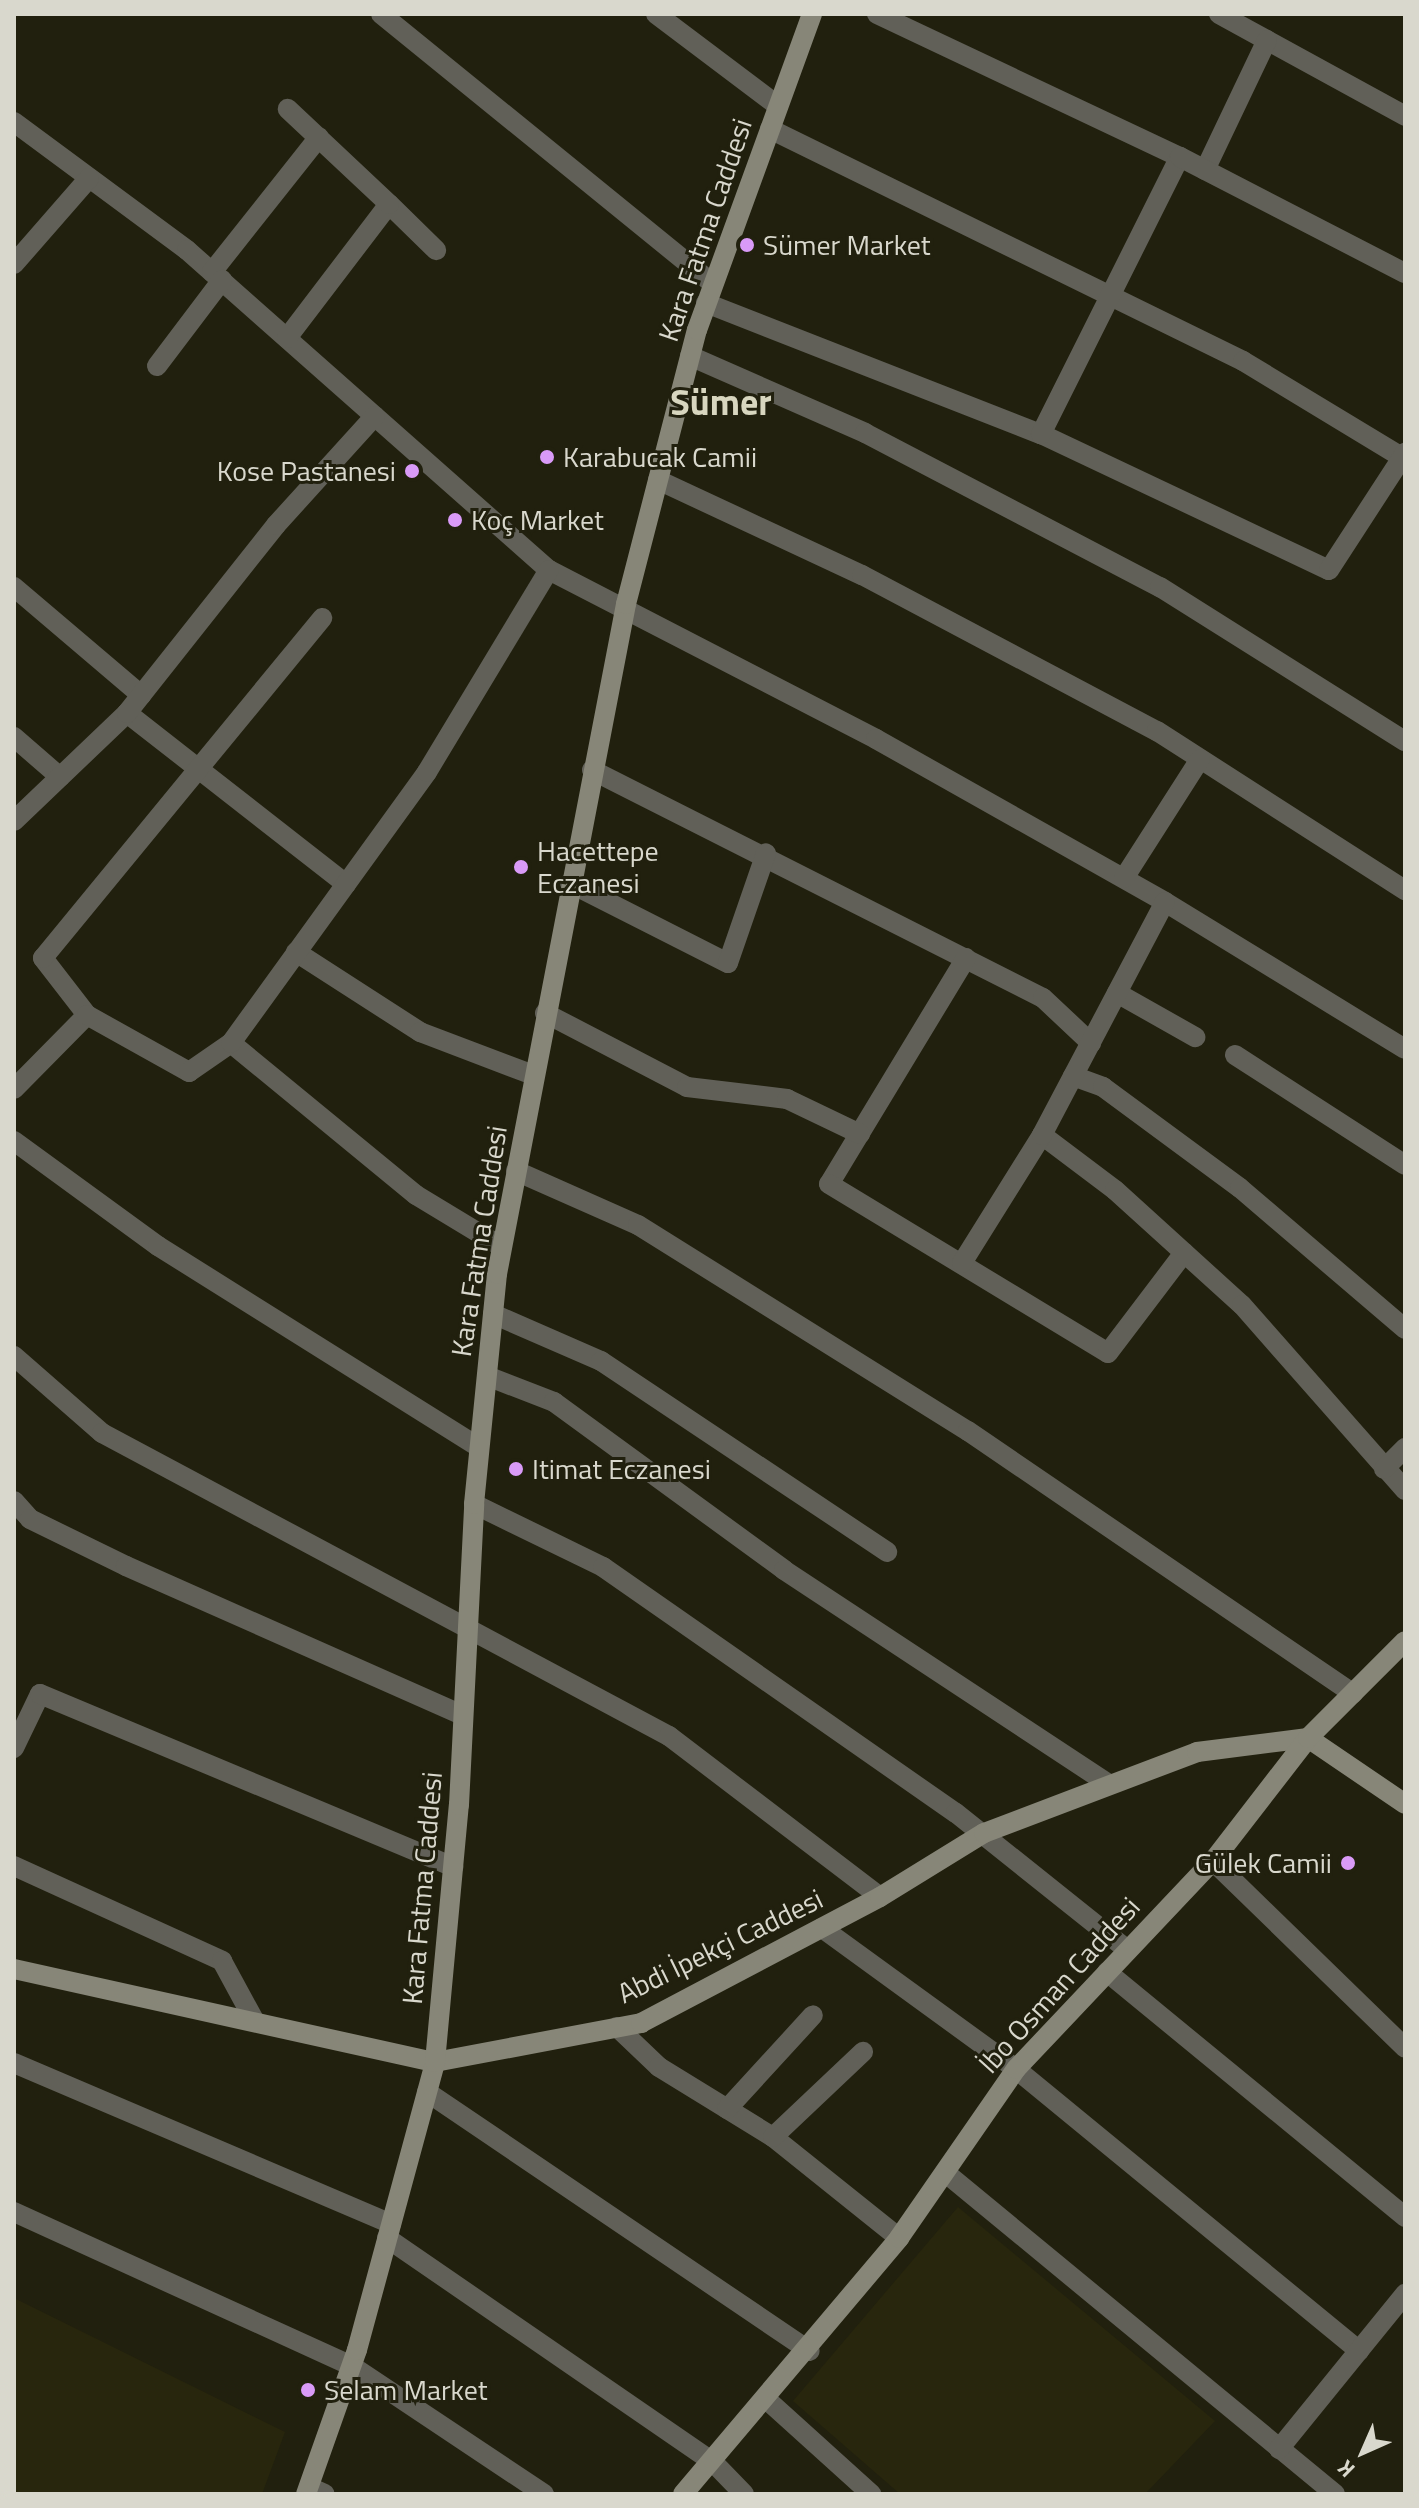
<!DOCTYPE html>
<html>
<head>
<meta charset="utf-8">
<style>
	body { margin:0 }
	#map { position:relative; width:1419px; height:2508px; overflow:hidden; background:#21200e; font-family:"Titillium Web",sans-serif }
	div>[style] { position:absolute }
	.built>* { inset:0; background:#28260d }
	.street>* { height:20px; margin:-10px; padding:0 10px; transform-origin:10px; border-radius:10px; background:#616058 }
	.secondary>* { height:20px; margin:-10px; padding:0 10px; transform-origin:10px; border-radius:10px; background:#878678 }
	.dots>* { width:22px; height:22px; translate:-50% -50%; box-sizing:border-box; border:4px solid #21200e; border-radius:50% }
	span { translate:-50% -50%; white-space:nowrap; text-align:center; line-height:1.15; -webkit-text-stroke:6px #21200e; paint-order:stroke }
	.street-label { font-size:28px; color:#d9d8cd }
	.poi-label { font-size:28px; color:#d9d8cd }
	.left { translate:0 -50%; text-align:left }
	.right { translate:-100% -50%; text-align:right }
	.district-label { font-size:36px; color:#d8d6bf; font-weight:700 }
	.frame { position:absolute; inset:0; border:16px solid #d9d8cd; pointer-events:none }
	.north { position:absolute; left:1323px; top:2412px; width:80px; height:80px; -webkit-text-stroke:6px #21200e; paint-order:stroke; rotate:225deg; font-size:22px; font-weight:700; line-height:32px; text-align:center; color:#d9d8cd }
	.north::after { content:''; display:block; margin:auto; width:28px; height:36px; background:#d9d8cd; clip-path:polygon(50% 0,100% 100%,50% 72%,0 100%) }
</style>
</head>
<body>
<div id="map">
	<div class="built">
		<div style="clip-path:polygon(958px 2207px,1215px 2421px,1145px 2494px,900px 2494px,793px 2401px)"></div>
		<div style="clip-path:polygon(14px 2298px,285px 2432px,262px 2494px,14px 2494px)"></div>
	</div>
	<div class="street">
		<div style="left:381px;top:14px;width:428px;rotate:39.1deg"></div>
		<div style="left:656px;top:14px;width:153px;rotate:37deg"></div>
		<div style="left:877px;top:14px;width:335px;rotate:25.3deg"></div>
		<div style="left:1219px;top:14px;width:212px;rotate:28.7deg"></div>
		<div style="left:14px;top:122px;width:215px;rotate:36.5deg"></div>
		<div style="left:187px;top:250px;width:483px;rotate:41.5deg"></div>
		<div style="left:549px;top:570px;width:368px;rotate:27.3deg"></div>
		<div style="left:876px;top:739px;width:332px;rotate:29.4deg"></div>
		<div style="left:1165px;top:902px;width:281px;rotate:31.5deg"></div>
		<div style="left:770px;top:129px;width:527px;rotate:26.13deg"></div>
		<div style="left:1243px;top:361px;width:189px;rotate:31.2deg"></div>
		<div style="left:1205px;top:170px;width:144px;rotate:-64.5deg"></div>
		<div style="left:389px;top:204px;width:66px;rotate:44.4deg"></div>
		<div style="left:14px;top:264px;width:114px;rotate:-48.9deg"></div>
		<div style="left:212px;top:272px;width:172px;rotate:-51.6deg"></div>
		<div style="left:706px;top:303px;width:360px;rotate:21.4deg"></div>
		<div style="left:1041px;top:434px;width:318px;rotate:25.3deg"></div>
		<div style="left:1329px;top:570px;width:140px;rotate:-57deg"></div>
		<div style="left:287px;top:338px;width:168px;rotate:-52.7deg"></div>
		<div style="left:389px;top:204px;width:139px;rotate:-136.8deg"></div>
		<div style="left:690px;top:356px;width:191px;rotate:23.7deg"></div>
		<div style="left:865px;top:433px;width:333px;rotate:27.6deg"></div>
		<div style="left:1160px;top:587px;width:289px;rotate:32.2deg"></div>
		<div style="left:157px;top:366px;width:108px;rotate:-52.9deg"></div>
		<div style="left:1041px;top:434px;width:310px;rotate:-63.4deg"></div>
		<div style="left:1180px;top:157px;width:253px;rotate:27.3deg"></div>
		<div style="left:658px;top:480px;width:225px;rotate:25deg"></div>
		<div style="left:862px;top:575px;width:334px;rotate:27.9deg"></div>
		<div style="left:1157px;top:731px;width:295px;rotate:32.7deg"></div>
		<div style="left:14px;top:587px;width:167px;rotate:40.4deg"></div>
		<div style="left:127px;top:713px;width:278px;rotate:38deg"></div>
		<div style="left:14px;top:737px;width:61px;rotate:41deg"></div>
		<div style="left:592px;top:770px;width:505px;rotate:26.82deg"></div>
		<div style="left:1043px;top:998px;width:66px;rotate:43.2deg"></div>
		<div style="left:14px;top:821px;width:156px;rotate:-43.7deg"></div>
		<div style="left:127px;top:713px;width:240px;rotate:-51.6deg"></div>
		<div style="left:276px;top:525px;width:147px;rotate:-47.8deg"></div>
		<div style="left:1124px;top:878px;width:141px;rotate:-57.4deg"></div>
		<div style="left:570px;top:883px;width:177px;rotate:26.9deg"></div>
		<div style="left:728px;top:963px;width:116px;rotate:-70.9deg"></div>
		<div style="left:296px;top:952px;width:148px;rotate:32.8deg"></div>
		<div style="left:420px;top:1032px;width:121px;rotate:20.8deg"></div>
		<div style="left:966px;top:958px;width:264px;rotate:121.2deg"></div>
		<div style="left:829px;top:1184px;width:326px;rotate:31.2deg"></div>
		<div style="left:1108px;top:1353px;width:126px;rotate:-52.8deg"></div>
		<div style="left:1117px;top:993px;width:90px;rotate:29.4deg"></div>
		<div style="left:545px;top:1013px;width:160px;rotate:27.5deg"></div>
		<div style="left:687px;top:1087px;width:101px;rotate:6.8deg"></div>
		<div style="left:787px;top:1099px;width:81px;rotate:25.6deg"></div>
		<div style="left:87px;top:1015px;width:72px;rotate:-127.7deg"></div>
		<div style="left:43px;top:958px;width:440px;rotate:-50.6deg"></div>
		<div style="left:231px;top:1043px;width:239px;rotate:39.4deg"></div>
		<div style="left:416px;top:1195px;width:100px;rotate:31.2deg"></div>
		<div style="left:1235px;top:1055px;width:202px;rotate:32.9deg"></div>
		<div style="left:1073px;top:1076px;width:32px;rotate:20deg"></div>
		<div style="left:1103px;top:1087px;width:170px;rotate:36.4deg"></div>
		<div style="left:1240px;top:1188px;width:217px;rotate:40.5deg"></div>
		<div style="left:14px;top:1089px;width:104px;rotate:-45.4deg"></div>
		<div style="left:87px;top:1015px;width:117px;rotate:29.2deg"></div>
		<div style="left:189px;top:1072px;width:51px;rotate:-34.6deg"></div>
		<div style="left:231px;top:1043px;width:334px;rotate:-54.1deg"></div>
		<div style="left:427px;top:772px;width:236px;rotate:-58.9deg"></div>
		<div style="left:1042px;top:1135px;width:91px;rotate:37deg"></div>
		<div style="left:1115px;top:1190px;width:171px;rotate:42.2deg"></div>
		<div style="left:1242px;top:1305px;width:247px;rotate:48.6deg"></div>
		<div style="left:14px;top:1141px;width:178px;rotate:36.1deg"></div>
		<div style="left:158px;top:1246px;width:379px;rotate:32.1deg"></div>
		<div style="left:516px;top:1171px;width:133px;rotate:23.9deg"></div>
		<div style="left:638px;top:1225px;width:389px;rotate:32deg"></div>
		<div style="left:968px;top:1431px;width:466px;rotate:34.3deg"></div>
		<div style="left:962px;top:1263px;width:151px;rotate:-58deg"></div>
		<div style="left:1042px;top:1135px;width:263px;rotate:-62.2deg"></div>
		<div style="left:493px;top:1314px;width:118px;rotate:23.5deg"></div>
		<div style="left:601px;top:1361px;width:344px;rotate:33.7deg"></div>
		<div style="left:14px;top:1356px;width:117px;rotate:41.2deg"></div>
		<div style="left:102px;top:1433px;width:643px;rotate:28.12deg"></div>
		<div style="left:669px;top:1736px;width:265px;rotate:37.3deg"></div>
		<div style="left:487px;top:1376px;width:72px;rotate:21.2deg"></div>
		<div style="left:554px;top:1402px;width:285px;rotate:36.1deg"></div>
		<div style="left:784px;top:1570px;width:389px;rotate:33.4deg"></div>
		<div style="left:1384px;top:1469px;width:30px;rotate:-45deg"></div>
		<div style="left:14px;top:1501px;width:24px;rotate:48deg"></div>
		<div style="left:30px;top:1519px;width:107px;rotate:26.1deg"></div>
		<div style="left:126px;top:1566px;width:368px;rotate:23.9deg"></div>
		<div style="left:474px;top:1504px;width:144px;rotate:26deg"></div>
		<div style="left:603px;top:1567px;width:430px;rotate:34.9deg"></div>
		<div style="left:956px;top:1813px;width:216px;rotate:38.6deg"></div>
		<div style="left:14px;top:1748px;width:60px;rotate:-64.3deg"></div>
		<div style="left:40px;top:1694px;width:448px;rotate:22.7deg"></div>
		<div style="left:1213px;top:1861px;width:268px;rotate:44.2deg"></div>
		<div style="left:14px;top:1866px;width:229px;rotate:24.5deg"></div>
		<div style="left:222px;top:1961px;width:67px;rotate:61.5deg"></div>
		<div style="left:822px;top:1928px;width:240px;rotate:36deg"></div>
		<div style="left:1016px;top:2069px;width:444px;rotate:39.4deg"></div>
		<div style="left:1107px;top:1972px;width:386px;rotate:39.4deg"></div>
		<div style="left:617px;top:2027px;width:58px;rotate:43.6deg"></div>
		<div style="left:659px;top:2067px;width:134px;rotate:31.6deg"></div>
		<div style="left:773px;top:2137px;width:161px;rotate:38.7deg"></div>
		<div style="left:14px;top:2063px;width:410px;rotate:23.1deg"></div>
		<div style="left:427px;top:2092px;width:462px;rotate:34.1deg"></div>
		<div style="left:727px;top:2109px;width:127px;rotate:-47.5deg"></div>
		<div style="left:773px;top:2137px;width:124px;rotate:-43.4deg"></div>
		<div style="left:947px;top:2174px;width:503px;rotate:39.51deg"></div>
		<div style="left:14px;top:2212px;width:371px;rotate:24.5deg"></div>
		<div style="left:352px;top:2366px;width:231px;rotate:33.7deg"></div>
		<div style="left:387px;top:2238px;width:394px;rotate:34.5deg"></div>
		<div style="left:712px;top:2461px;width:46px;rotate:45.9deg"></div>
		<div style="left:766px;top:2399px;width:142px;rotate:42.1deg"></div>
		<div style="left:1279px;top:2449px;width:200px;rotate:-50.9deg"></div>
		<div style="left:309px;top:2487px;width:17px;rotate:24deg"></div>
	</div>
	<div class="secondary">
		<div style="left:14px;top:1969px;width:431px;rotate:12.5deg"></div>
		<div style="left:435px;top:2062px;width:210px;rotate:-10.7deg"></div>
		<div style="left:641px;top:2023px;width:270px;rotate:-27.8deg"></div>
		<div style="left:880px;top:1897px;width:122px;rotate:-31.6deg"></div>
		<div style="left:984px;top:1833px;width:228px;rotate:-20.8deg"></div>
		<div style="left:1197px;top:1752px;width:112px;rotate:-7.2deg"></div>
		<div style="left:1308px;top:1738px;width:117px;rotate:34.2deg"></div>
		<div style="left:306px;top:2494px;width:153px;rotate:-70.5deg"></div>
		<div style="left:357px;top:2350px;width:298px;rotate:-74.8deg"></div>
		<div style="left:435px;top:2062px;width:258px;rotate:-84.7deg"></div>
		<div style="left:459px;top:1805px;width:301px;rotate:-87.1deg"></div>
		<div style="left:474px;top:1504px;width:231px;rotate:-84.3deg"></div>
		<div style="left:497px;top:1274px;width:682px;rotate:-79.1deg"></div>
		<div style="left:626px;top:604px;width:283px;rotate:-75.5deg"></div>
		<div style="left:697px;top:330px;width:336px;rotate:-70deg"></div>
		<div style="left:683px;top:2494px;width:335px;rotate:-49.8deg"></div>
		<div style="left:899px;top:2238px;width:206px;rotate:-55.3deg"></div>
		<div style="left:1016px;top:2069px;width:286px;rotate:-46.6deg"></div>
		<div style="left:1213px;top:1861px;width:155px;rotate:-52.3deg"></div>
		<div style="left:1308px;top:1738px;width:137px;rotate:-45deg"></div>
	</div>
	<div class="dots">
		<div style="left:747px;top:245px;background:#d99af7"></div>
		<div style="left:547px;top:457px;background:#d99af7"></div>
		<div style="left:412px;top:471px;background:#d99af7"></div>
		<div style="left:455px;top:520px;background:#d99af7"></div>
		<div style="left:521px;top:867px;background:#d99af7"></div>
		<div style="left:516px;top:1469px;background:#d99af7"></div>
		<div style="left:1348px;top:1863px;background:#d99af7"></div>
		<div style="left:308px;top:2390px;background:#d99af7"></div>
	</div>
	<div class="street-label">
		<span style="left:705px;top:230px;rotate:-71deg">Kara Fatma Caddesi</span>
		<span style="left:479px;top:1241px;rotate:-81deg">Kara Fatma Caddesi</span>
		<span style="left:422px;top:1888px;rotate:-85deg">Kara Fatma Caddesi</span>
		<span style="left:720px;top:1946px;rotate:-26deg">Abdi İpekçi Caddesi</span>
		<span style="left:1059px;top:1985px;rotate:-48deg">İbo Osman Caddesi</span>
	</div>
	<div class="poi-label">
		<span class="left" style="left:763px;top:245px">Sümer Market</span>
		<span class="left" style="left:563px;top:457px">Karabucak Camii</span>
		<span class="right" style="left:396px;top:471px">Kose Pastanesi</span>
		<span class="left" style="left:471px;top:520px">Koç Market</span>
		<span class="left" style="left:537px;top:867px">Hacettepe<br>Eczanesi</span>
		<span class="left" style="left:532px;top:1469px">Itimat Eczanesi</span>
		<span class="right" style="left:1332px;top:1863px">Gülek Camii</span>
		<span class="left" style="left:324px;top:2390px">Selam Market</span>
	</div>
	<div class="district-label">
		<span style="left:721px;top:402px">Sümer</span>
	</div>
	<div class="frame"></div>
	<div class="north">K</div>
</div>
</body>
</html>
